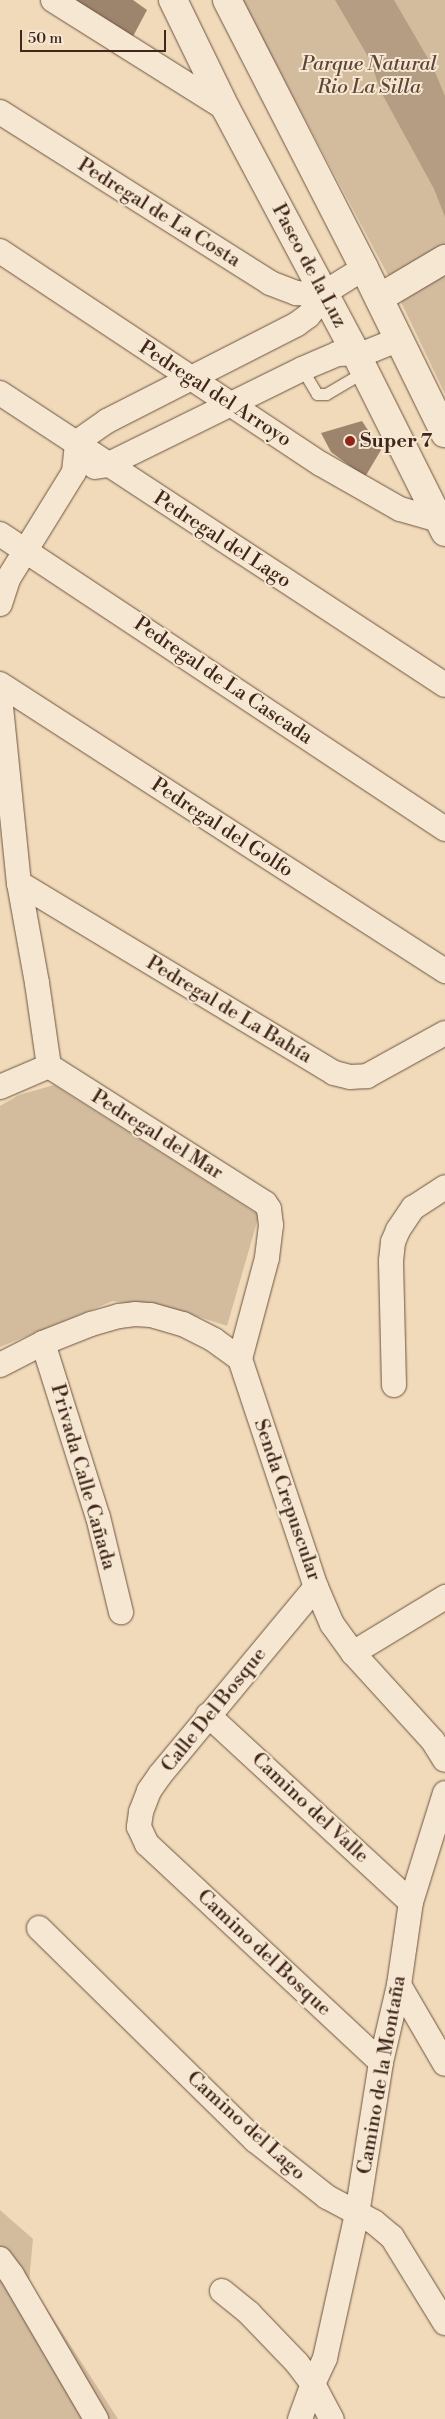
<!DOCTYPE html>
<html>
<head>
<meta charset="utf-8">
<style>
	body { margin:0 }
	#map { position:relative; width:445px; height:2419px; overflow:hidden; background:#f1dab9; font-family:"Libre Bodoni",serif }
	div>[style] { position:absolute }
	.green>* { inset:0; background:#d3bc9e }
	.water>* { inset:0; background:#b59d83 }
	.building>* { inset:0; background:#9d846d }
	.roads { filter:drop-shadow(0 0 1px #6d5442) drop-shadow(0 0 1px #6d5442) }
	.lane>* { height:11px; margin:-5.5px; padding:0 5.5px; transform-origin:5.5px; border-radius:5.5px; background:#f6e7d2 }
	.street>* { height:24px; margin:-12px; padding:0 12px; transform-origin:12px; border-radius:12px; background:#f6e7d2 }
	.secondary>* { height:28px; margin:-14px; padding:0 14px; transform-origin:14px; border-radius:14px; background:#f6e7d2 }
	.dots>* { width:14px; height:14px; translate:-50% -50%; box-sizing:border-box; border:2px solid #f6e7d2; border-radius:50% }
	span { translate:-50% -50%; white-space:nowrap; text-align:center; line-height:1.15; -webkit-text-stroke:4px #f6e7d2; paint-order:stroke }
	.park-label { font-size:20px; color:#5e4535; font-style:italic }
	.street-label { font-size:20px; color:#41271b }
	.poi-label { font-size:20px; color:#41271b; font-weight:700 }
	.left { translate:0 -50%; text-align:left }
	.scale { position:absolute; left:20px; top:30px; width:146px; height:22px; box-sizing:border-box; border:2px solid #41271b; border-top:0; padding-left:6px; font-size:15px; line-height:18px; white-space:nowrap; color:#41271b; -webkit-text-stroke:4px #f6e7d2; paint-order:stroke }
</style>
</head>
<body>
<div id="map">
	<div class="green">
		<div style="clip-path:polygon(242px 0,445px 0,445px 394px,391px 281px)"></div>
		<div style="clip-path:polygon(54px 1085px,259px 1215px,227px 1326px,178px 1310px,113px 1301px,0 1347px,0 1106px,19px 1095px)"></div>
		<div style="clip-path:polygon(0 2210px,33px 2239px,29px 2281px,118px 2419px,0 2419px)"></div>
	</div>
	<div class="water">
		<div style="clip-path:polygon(335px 0,394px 0,433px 67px,445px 96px,445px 217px,434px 189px,381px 92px,370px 60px)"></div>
	</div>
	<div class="building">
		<div style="clip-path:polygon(61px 0,133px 0,147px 10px,130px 42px)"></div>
		<div style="clip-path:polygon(362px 421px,381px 450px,365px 477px,331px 452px,321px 433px)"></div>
	</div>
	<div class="roads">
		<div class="lane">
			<div style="left:302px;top:369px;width:29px;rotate:59deg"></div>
			<div style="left:317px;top:394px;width:9px"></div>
			<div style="left:326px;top:394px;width:45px;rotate:-30.5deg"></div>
		</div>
		<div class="street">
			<div style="left:53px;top:0;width:204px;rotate:32.2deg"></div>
			<div style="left:0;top:112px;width:320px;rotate:32.3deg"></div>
			<div style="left:270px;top:283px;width:28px;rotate:21deg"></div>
			<div style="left:296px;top:293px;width:29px;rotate:4deg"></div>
			<div style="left:0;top:251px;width:385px;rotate:33.6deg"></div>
			<div style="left:321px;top:464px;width:91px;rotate:29.7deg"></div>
			<div style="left:400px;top:509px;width:41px;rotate:15.8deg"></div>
			<div style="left:0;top:393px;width:532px;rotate:33.27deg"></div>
			<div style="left:95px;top:467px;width:12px;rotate:-9deg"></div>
			<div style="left:107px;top:465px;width:217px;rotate:-26.2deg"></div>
			<div style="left:302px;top:369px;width:38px;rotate:-23deg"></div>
			<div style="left:337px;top:354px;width:28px;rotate:-2deg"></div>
			<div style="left:365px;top:353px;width:37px;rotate:-22deg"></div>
			<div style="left:0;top:534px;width:534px;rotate:33.54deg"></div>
			<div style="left:0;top:604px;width:26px;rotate:-72deg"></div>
			<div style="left:8px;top:579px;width:126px;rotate:-58.3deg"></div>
			<div style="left:74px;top:472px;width:30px;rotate:-84deg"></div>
			<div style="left:77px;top:442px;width:37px;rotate:-35deg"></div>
			<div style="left:107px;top:421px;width:213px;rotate:-27deg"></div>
			<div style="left:297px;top:324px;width:14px;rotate:-36deg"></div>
			<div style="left:308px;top:316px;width:37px;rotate:-49deg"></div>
			<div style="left:332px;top:288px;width:38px;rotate:-32deg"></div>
			<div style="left:0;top:684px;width:530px;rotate:32.82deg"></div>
			<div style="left:0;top:697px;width:187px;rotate:84.2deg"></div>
			<div style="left:19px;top:883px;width:102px;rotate:79.8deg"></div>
			<div style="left:37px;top:983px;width:84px;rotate:81.8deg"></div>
			<div style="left:49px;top:1066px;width:53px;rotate:156.8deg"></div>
			<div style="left:19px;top:883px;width:368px;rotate:31.1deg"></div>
			<div style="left:334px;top:1073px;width:16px;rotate:14deg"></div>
			<div style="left:350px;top:1077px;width:17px;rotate:-3deg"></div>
			<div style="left:367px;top:1076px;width:89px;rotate:-28.9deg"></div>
			<div style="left:49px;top:1066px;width:256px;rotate:32.4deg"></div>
			<div style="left:265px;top:1203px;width:7px;rotate:56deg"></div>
			<div style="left:269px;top:1209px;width:16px;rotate:83deg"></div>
			<div style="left:271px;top:1225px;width:33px;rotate:97deg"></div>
			<div style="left:267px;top:1258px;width:105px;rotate:105deg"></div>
			<div style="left:240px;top:1359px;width:240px;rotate:71.6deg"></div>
			<div style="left:316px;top:1587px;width:40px;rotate:66.6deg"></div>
			<div style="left:332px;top:1624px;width:36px;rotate:54deg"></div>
			<div style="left:353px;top:1653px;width:119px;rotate:47.7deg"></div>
			<div style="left:433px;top:1741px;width:22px;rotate:58deg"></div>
			<div style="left:43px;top:1343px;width:182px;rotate:72.5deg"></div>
			<div style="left:98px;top:1517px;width:98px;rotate:76.4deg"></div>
			<div style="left:0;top:1365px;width:48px;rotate:-27.1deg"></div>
			<div style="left:43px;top:1343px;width:52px;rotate:-21.6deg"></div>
			<div style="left:91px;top:1324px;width:29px;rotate:-16deg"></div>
			<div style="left:119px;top:1316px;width:16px;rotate:-7deg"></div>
			<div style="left:135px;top:1314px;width:16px;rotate:4deg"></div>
			<div style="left:151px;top:1315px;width:33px;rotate:16deg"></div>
			<div style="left:183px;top:1324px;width:35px;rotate:27deg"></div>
			<div style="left:214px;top:1340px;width:32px;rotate:36deg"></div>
			<div style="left:394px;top:1385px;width:124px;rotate:-91.4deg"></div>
			<div style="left:391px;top:1261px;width:19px;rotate:-84deg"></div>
			<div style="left:393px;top:1242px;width:13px;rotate:-67deg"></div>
			<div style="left:398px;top:1230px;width:27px;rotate:-56deg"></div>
			<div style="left:413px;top:1208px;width:38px;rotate:-33deg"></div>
			<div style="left:316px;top:1587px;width:244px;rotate:129.7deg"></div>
			<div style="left:160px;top:1775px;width:19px;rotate:125deg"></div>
			<div style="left:149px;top:1791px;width:22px;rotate:111deg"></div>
			<div style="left:141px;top:1812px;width:15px;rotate:98deg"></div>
			<div style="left:139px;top:1827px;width:19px;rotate:65deg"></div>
			<div style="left:147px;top:1844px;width:320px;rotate:43deg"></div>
			<div style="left:353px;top:1653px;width:108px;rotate:-31.3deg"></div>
			<div style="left:208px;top:1715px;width:276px;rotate:42.7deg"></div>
			<div style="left:39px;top:1928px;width:303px;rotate:44.5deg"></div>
			<div style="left:255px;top:2140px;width:92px;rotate:38.4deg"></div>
			<div style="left:327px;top:2197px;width:53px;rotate:28deg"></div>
			<div style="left:374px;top:2222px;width:23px;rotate:40deg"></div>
			<div style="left:392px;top:2237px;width:101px;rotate:58.4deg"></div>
			<div style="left:399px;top:1985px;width:91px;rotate:59.8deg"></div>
			<div style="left:0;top:2259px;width:20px;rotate:53deg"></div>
			<div style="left:12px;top:2275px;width:167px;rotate:59.7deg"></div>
			<div style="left:222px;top:2291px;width:35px;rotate:39deg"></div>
			<div style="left:249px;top:2313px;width:69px;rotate:46.2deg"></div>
			<div style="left:297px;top:2363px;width:26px;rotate:53deg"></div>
			<div style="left:313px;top:2384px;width:40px;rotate:62deg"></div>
			<div style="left:300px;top:2419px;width:37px;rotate:-70deg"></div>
			<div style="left:313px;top:2384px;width:29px;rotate:-65deg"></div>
			<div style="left:325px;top:2358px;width:148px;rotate:-77.5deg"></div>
			<div style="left:357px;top:2214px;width:154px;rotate:-81deg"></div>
			<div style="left:381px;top:2062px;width:79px;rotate:-76.8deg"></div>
			<div style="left:399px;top:1985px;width:84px;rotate:-81.8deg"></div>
			<div style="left:411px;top:1902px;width:114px;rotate:-72.7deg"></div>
		</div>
		<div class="secondary">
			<div style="left:173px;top:0;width:121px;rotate:64.1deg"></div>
			<div style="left:226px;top:109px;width:277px;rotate:62deg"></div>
			<div style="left:356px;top:354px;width:199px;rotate:63.4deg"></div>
			<div style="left:227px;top:0;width:301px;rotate:62.9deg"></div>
			<div style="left:364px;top:268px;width:184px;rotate:63.9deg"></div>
			<div style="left:379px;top:298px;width:77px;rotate:-30.6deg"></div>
		</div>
	</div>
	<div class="dots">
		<div style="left:350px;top:441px;background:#8f2418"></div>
	</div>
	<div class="park-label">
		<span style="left:369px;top:76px">Parque Natural<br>Rio La Silla</span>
	</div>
	<div class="street-label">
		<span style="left:159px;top:213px;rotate:32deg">Pedregal de La Costa</span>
		<span style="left:309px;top:266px;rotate:62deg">Paseo de la Luz</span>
		<span style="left:215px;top:394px;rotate:33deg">Pedregal del Arroyo</span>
		<span style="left:222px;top:540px;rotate:33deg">Pedregal del Lago</span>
		<span style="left:223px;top:681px;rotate:34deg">Pedregal de La Cascada</span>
		<span style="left:222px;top:828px;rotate:33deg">Pedregal del Golfo</span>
		<span style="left:229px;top:1010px;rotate:31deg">Pedregal de La Bahía</span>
		<span style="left:157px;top:1135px;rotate:32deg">Pedregal del Mar</span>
		<span style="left:83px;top:1477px;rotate:74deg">Privada Calle Cañada</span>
		<span style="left:287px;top:1500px;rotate:71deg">Senda Crepuscular</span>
		<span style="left:214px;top:1710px;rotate:-51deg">Calle Del Bosque</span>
		<span style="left:310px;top:1808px;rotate:43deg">Camino del Valle</span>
		<span style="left:264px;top:1953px;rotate:43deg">Camino del Bosque</span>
		<span style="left:382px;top:2075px;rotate:-80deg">Camino de la Montaña</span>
		<span style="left:246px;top:2126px;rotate:42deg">Camino del Lago</span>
	</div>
	<div class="poi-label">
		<span class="left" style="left:360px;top:441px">Super 7</span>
	</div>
	<div class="scale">50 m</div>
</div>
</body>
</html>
